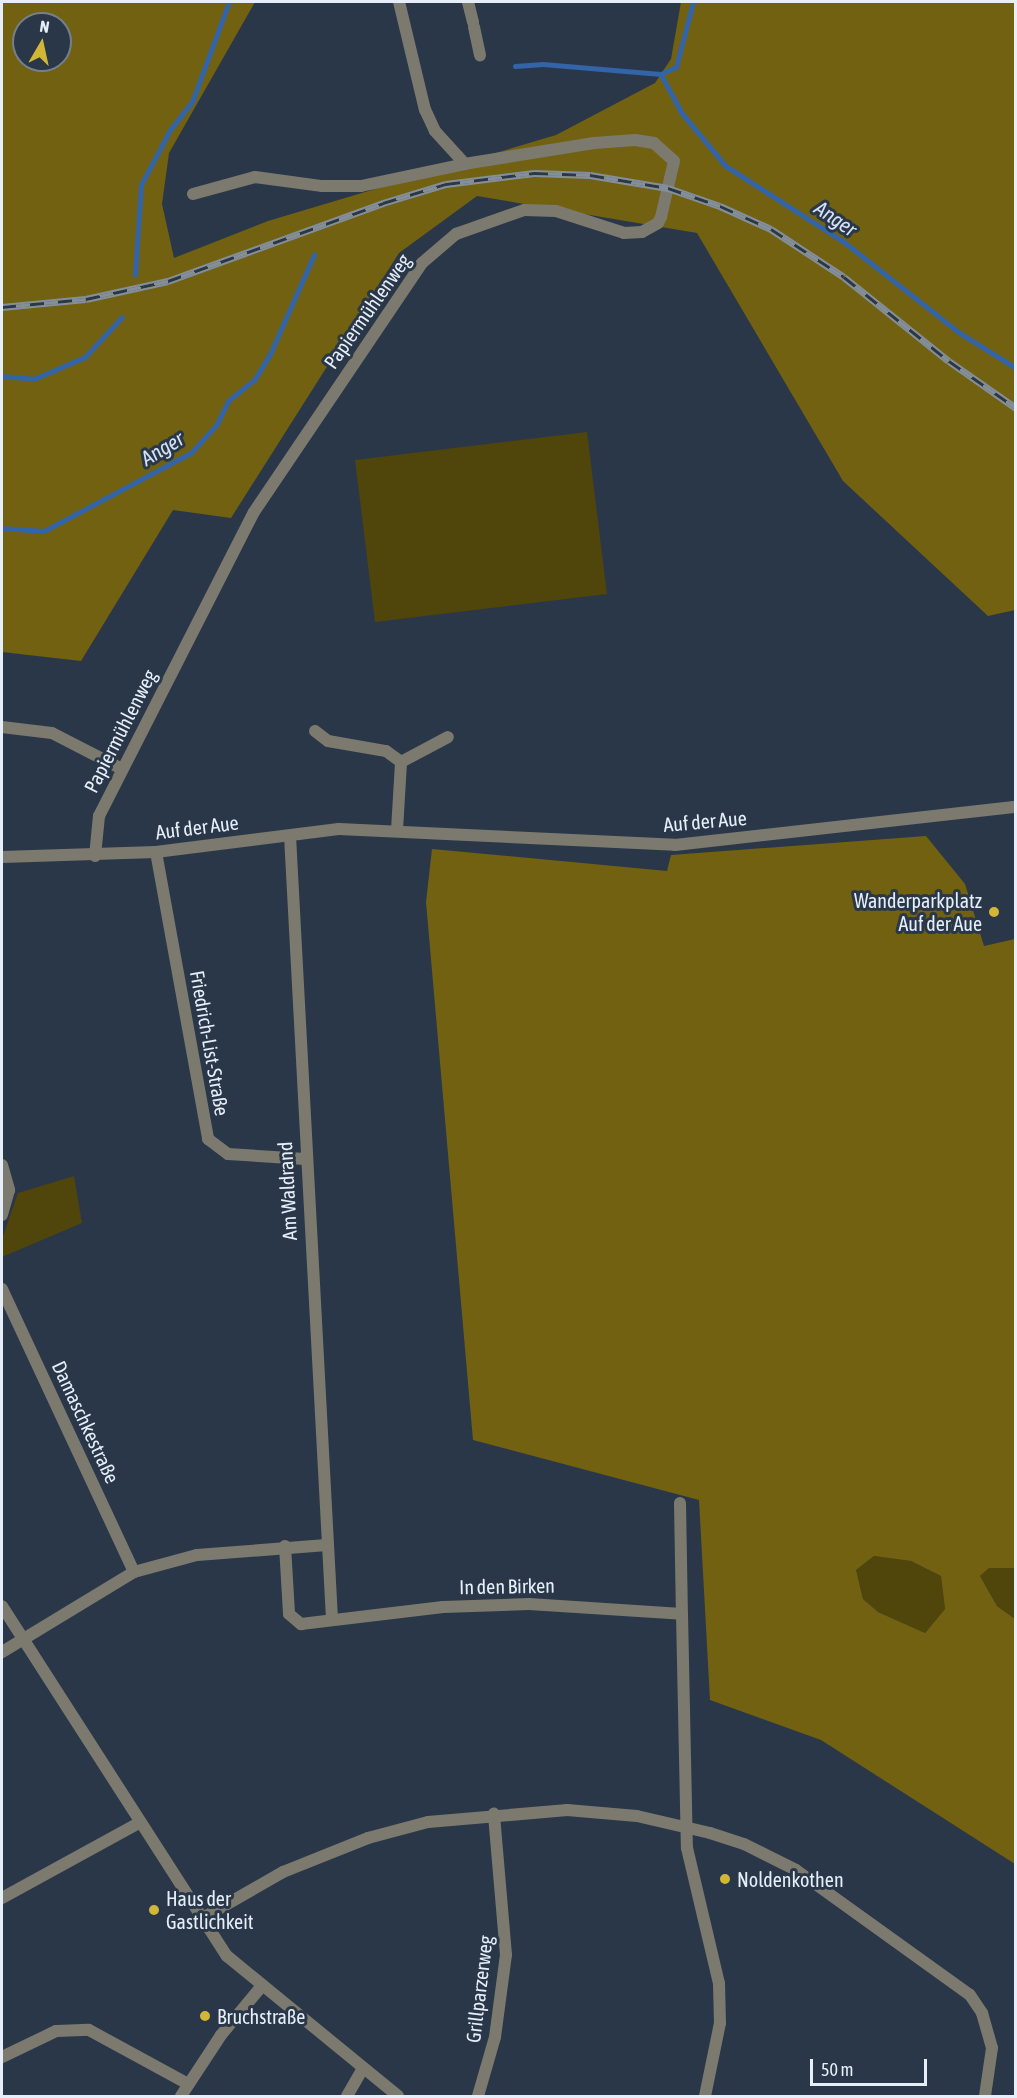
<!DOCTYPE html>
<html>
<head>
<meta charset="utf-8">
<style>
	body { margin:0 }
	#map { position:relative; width:1017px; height:2098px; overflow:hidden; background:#2a3749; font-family:"Asap Condensed",sans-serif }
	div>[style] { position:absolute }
	.green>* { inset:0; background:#50450b }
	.forest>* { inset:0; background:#716111 }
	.stream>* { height:4.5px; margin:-2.25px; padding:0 2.25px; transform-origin:2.25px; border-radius:2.25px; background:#3264a7 }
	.minor>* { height:12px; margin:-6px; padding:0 6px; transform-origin:6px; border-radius:6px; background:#7c7a6f }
	.rail>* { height:7px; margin-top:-3.5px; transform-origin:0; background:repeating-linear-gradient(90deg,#2a3749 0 14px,#848f9e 0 28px); box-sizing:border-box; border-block:2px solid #848f9e }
	.dots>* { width:16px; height:16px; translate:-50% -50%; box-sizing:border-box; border:3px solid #2a3749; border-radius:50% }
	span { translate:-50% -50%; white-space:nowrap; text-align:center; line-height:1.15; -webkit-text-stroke:6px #2a3749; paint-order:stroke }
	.street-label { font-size:20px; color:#e5eef9 }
	.poi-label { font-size:20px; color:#e5eef9 }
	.right { translate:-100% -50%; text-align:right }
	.left { translate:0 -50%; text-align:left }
	.water-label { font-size:21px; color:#d5e2f5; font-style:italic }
	.frame { position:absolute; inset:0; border:3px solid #e5eef9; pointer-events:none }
	.north { position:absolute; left:12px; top:12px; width:60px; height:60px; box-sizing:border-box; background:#2a3749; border:2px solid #75808f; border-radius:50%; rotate:9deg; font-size:16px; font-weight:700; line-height:24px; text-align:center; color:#e5eef9 }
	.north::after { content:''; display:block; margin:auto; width:21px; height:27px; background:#d2b736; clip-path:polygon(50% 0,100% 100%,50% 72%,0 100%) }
	.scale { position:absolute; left:810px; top:2059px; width:117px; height:27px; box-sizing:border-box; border:3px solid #e5eef9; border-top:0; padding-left:8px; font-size:18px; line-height:21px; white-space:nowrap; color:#e5eef9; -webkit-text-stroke:4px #2a3749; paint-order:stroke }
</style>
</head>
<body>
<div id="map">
	<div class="green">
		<div style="clip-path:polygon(587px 432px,607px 594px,375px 622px,355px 460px)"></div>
		<div style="clip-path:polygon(74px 1176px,82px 1223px,2px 1257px,2px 1239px,18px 1193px)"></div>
		<div style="clip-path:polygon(874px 1556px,911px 1561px,941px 1576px,945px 1609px,925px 1633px,878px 1612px,863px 1599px,856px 1570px)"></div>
		<div style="clip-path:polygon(989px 1568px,1015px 1568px,1015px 1619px,997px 1606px,980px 1576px)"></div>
	</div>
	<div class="forest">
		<div style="clip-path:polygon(evenodd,2px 2px,255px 2px,169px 153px,162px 204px,174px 258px,268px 221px,556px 135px,655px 83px,671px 59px,681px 2px,1015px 2px,1015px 610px,988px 616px,843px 481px,697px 233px,477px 196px,399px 253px,231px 518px,173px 510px,81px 661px,2px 652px,2px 2px,24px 24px,60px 24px,60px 60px,24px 60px,24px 24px)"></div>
		<div style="clip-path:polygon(evenodd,926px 836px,965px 884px,984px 946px,1015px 939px,1015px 1568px,989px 1568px,980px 1576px,997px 1606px,1015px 1619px,1015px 1864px,821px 1740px,710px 1700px,699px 1500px,473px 1440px,426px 902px,432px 849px,667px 871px,671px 855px,926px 836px,874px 1556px,911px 1561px,941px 1576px,945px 1609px,925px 1633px,878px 1612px,863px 1599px,856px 1570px,874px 1556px)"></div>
	</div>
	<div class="stream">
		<div style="left:515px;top:66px;width:28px;rotate:-4deg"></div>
		<div style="left:543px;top:64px;width:118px;rotate:4.8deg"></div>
		<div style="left:661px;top:74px;width:17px;rotate:-25deg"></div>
		<div style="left:676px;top:67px;width:67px;rotate:-75.3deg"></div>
		<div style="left:661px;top:74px;width:44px;rotate:61.7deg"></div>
		<div style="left:682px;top:113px;width:69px;rotate:50.3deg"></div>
		<div style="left:726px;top:166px;width:139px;rotate:32.7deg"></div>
		<div style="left:843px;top:241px;width:149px;rotate:38.2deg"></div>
		<div style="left:960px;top:333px;width:66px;rotate:32deg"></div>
		<div style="left:135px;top:275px;width:90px;rotate:-86.2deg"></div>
		<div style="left:141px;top:185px;width:62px;rotate:-62.2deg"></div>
		<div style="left:170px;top:130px;width:36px;rotate:-52deg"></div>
		<div style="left:192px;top:102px;width:107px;rotate:-69.7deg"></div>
		<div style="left:2px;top:376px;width:32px;rotate:5deg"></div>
		<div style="left:34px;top:379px;width:56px;rotate:-23.3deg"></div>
		<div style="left:85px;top:357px;width:54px;rotate:-47.2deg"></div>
		<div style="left:2px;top:528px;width:42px;rotate:4.1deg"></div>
		<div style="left:44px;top:531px;width:166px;rotate:-28deg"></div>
		<div style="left:191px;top:453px;width:39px;rotate:-48deg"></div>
		<div style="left:217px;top:424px;width:25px;rotate:-64deg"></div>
		<div style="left:228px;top:401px;width:35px;rotate:-39deg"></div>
		<div style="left:255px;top:379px;width:31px;rotate:-59deg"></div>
		<div style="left:271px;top:352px;width:106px;rotate:-66.1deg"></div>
	</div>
	<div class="minor">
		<div style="left:468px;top:2px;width:21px;rotate:76deg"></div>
		<div style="left:474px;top:27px;width:29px;rotate:78deg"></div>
		<div style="left:193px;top:194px;width:64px;rotate:-15.3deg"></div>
		<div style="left:255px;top:177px;width:68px;rotate:7.7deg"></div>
		<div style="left:322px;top:186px;width:39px"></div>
		<div style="left:361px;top:186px;width:106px;rotate:-11.9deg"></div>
		<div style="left:2px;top:727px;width:50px;rotate:6.8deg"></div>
		<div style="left:52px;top:733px;width:79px;rotate:27.2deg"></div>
		<div style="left:315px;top:731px;width:16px;rotate:38deg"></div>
		<div style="left:328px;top:741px;width:59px;rotate:9.8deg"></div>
		<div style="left:386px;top:751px;width:19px;rotate:36deg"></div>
		<div style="left:397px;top:830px;width:68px;rotate:-86.6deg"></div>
		<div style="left:401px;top:762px;width:53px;rotate:-28deg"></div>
		<div style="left:290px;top:836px;width:783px;rotate:86.93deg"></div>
		<div style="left:156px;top:852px;width:292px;rotate:79.7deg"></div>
		<div style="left:208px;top:1139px;width:25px;rotate:37deg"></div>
		<div style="left:228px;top:1154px;width:77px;rotate:3.7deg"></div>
		<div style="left:95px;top:856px;width:40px;rotate:-84.3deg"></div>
		<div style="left:99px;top:816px;width:341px;rotate:-63deg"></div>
		<div style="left:254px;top:512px;width:300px;rotate:-56deg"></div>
		<div style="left:422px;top:263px;width:45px;rotate:-40.5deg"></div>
		<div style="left:456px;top:234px;width:72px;rotate:-19.4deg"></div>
		<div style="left:524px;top:210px;width:32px;rotate:2deg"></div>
		<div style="left:556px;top:211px;width:71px;rotate:17.9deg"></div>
		<div style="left:624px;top:233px;width:18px;rotate:-3deg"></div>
		<div style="left:642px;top:232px;width:18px;rotate:-29deg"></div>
		<div style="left:658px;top:223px;width:7px;rotate:-63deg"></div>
		<div style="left:661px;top:217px;width:57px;rotate:-76.9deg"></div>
		<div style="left:674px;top:161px;width:27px;rotate:-138deg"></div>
		<div style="left:654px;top:143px;width:19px;rotate:-171deg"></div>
		<div style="left:635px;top:140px;width:41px;rotate:175.8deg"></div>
		<div style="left:594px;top:143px;width:131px;rotate:170.8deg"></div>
		<div style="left:465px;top:164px;width:45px;rotate:-132.3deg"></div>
		<div style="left:435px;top:131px;width:23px;rotate:-115deg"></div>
		<div style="left:425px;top:110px;width:111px;rotate:-103.5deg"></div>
		<div style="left:2px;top:857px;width:154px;rotate:-1.9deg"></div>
		<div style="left:156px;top:852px;width:184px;rotate:-7.2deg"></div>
		<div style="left:339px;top:829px;width:336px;rotate:2.7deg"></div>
		<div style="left:675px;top:845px;width:343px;rotate:-6.4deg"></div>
		<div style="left:2px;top:1165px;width:26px;rotate:74deg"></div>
		<div style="left:9px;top:1190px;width:26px;rotate:106deg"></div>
		<div style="left:2px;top:1289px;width:312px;rotate:65deg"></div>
		<div style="left:680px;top:1503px;width:111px;rotate:89deg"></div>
		<div style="left:285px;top:1546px;width:68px;rotate:86.6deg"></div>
		<div style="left:289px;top:1614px;width:16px;rotate:40deg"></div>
		<div style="left:301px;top:1624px;width:143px;rotate:-6.8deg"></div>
		<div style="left:443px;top:1607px;width:86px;rotate:-2deg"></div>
		<div style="left:529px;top:1604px;width:153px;rotate:3.7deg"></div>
		<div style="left:682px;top:1614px;width:234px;rotate:88.8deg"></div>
		<div style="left:687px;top:1848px;width:139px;rotate:76.7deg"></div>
		<div style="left:719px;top:1983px;width:40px;rotate:88.6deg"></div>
		<div style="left:720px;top:2023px;width:75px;rotate:101.6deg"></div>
		<div style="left:2px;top:1606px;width:416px;rotate:57.3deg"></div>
		<div style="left:227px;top:1956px;width:221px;rotate:39.3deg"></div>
		<div style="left:2px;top:1652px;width:154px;rotate:-31.2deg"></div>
		<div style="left:134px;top:1572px;width:65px;rotate:-15.1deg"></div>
		<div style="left:197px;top:1555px;width:130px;rotate:-4.4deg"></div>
		<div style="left:2px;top:1898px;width:156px;rotate:-28.7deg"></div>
		<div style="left:201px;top:1919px;width:95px;rotate:-29.8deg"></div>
		<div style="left:283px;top:1872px;width:92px;rotate:-21.8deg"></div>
		<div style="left:368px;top:1838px;width:62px;rotate:-14.9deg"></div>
		<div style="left:428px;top:1822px;width:140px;rotate:-4.9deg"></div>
		<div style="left:567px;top:1810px;width:70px;rotate:4.9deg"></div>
		<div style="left:637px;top:1816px;width:75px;rotate:13.1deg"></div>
		<div style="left:710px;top:1833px;width:36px;rotate:18deg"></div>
		<div style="left:744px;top:1844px;width:58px;rotate:26.6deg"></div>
		<div style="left:796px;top:1870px;width:214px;rotate:35.7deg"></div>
		<div style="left:970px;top:1995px;width:22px;rotate:56deg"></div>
		<div style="left:982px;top:2013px;width:36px;rotate:74deg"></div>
		<div style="left:992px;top:2048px;width:49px;rotate:98.3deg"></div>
		<div style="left:2px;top:2057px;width:60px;rotate:-25.7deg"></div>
		<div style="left:56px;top:2031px;width:33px;rotate:-2deg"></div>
		<div style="left:89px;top:2030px;width:113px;rotate:28.6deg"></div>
		<div style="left:181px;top:2096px;width:73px;rotate:-56.7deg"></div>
		<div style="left:221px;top:2035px;width:62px;rotate:-50.2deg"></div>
		<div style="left:347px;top:2096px;width:32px;rotate:-60deg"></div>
		<div style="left:478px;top:2096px;width:61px;rotate:-73.9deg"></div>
		<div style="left:495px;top:2037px;width:83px;rotate:-82.4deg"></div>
		<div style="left:506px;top:1955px;width:142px;rotate:-94.9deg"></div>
	</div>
	<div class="rail">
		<div style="left:2px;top:307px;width:84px;rotate:-5.4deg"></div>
		<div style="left:86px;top:299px;width:84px;rotate:-12.4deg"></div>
		<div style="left:168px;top:281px;width:229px;rotate:-19.9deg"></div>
		<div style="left:383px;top:203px;width:66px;rotate:-16.8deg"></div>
		<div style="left:446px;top:184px;width:89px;rotate:-7.1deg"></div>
		<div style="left:534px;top:173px;width:56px;rotate:2deg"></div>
		<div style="left:590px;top:175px;width:79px;rotate:9.5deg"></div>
		<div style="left:668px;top:188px;width:55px;rotate:19.1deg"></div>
		<div style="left:720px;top:206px;width:56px;rotate:24.3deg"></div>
		<div style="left:771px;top:229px;width:87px;rotate:33.3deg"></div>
		<div style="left:844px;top:277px;width:134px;rotate:38.7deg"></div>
		<div style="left:949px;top:361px;width:82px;rotate:35deg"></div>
	</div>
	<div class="dots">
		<div style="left:994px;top:912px;background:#d2b736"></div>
		<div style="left:725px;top:1879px;background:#d2b736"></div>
		<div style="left:154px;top:1910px;background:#d2b736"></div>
		<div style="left:205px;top:2016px;background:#d2b736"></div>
	</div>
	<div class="street-label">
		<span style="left:367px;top:311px;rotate:-55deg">Papiermühlenweg</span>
		<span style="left:120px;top:731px;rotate:-63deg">Papiermühlenweg</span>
		<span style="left:705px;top:821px;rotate:-5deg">Auf der Aue</span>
		<span style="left:197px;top:827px;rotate:-7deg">Auf der Aue</span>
		<span style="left:210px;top:1043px;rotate:80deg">Friedrich-List-Straße</span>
		<span style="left:287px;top:1191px;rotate:-93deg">Am Waldrand</span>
		<span style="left:86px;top:1422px;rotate:65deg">Damaschkestraße</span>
		<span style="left:507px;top:1586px;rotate:-1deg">In den Birken</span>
		<span style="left:479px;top:1989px;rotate:-83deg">Grillparzerweg</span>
	</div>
	<div class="poi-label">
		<span class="right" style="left:982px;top:912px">Wanderparkplatz<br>Auf der Aue</span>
		<span class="left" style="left:737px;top:1879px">Noldenkothen</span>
		<span class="left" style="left:166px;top:1910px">Haus der<br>Gastlichkeit</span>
		<span class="left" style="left:217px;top:2016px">Bruchstraße</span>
	</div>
	<div class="water-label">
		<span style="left:836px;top:218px;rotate:34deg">Anger</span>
		<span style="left:162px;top:448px;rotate:-31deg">Anger</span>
	</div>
	<div class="frame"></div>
	<div class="north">N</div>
	<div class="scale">50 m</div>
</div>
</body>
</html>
